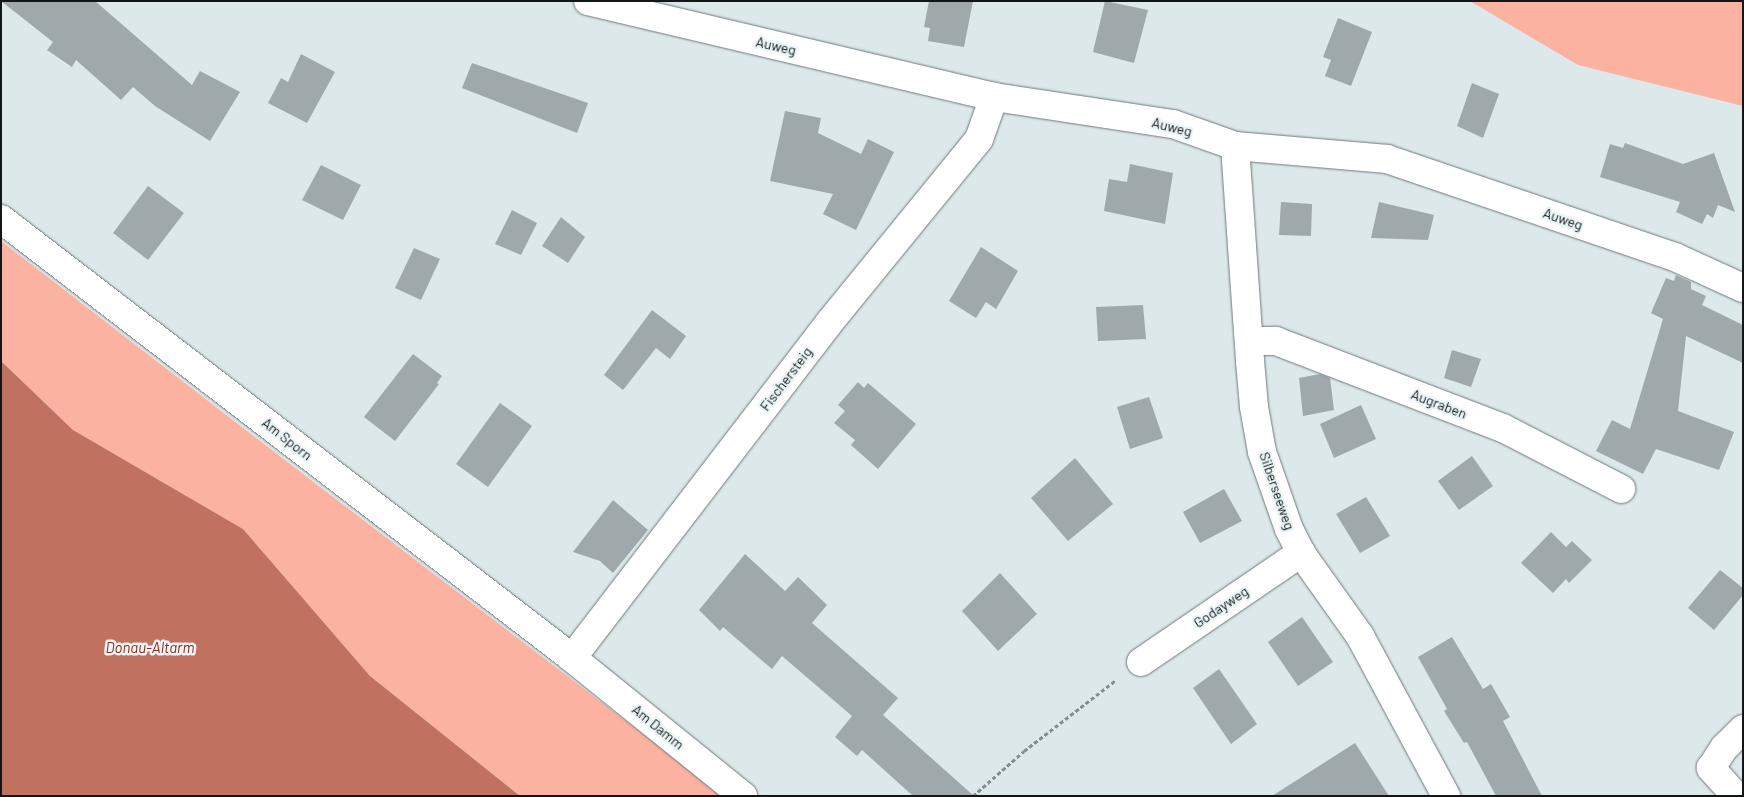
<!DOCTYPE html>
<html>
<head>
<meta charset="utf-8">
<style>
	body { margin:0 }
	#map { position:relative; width:1744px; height:797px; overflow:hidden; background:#dde8eb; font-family:Barlow,sans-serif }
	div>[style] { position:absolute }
	.green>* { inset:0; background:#fcb2a1 }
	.water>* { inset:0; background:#c07160 }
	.building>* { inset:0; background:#9fa9ac }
	.path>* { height:3px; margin-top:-1.5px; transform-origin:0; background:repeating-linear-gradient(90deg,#868d90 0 4px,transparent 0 6.5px) }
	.roads { filter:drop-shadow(0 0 1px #6f797c) drop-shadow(0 0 1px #6f797c) }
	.minor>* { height:28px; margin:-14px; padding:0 14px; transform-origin:14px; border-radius:14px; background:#fff }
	span { translate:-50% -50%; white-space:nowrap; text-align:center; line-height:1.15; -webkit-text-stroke:5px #eaf5f8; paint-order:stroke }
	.street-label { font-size:14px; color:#131617 }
	.water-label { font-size:15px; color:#8d2d1a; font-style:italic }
	.frame { position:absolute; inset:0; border:2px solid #131617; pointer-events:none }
</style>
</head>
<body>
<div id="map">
	<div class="green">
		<div style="clip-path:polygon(1470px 1px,1743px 1px,1743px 106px,1578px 65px)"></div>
		<div style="clip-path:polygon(1px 241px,273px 451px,724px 796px,520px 796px,370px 676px,243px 529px,73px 430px,1px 361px)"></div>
	</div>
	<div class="water">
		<div style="clip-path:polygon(1px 361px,73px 430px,243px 529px,370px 676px,520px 796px,1px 796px)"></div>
	</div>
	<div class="building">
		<div style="clip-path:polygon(1px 1px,95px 1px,192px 85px,200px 71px,240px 92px,210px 141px,155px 106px,133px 87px,121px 100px,76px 60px,72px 67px,47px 50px,53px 42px)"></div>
		<div style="clip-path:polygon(929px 1px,973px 1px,964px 47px,928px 41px,930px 28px,924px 27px)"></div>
		<div style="clip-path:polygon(1105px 1px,1148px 10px,1134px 63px,1093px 52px)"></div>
		<div style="clip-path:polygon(1338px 18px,1372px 32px,1351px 86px,1325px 76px,1331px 60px,1323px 57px)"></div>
		<div style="clip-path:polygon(301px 54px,335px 72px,307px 123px,268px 103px,281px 78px,288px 82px)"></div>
		<div style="clip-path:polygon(472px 63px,588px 103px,577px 133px,462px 88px)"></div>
		<div style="clip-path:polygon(1472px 83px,1499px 94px,1483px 138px,1457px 126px)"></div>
		<div style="clip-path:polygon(785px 111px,821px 118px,818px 133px,861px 154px,868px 139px,894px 152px,856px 230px,823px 214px,833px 194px,770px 181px)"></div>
		<div style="clip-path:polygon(1625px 143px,1683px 164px,1714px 153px,1735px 212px,1718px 205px,1713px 218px,1707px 214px,1702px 224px,1676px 212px,1680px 202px,1600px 177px,1610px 144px,1623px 148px)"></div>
		<div style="clip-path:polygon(1130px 164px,1173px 173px,1165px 224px,1104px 211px,1109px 179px,1127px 182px)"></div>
		<div style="clip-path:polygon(321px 165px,361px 185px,343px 220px,302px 200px)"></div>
		<div style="clip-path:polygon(148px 186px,184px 213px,148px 260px,113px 233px)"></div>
		<div style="clip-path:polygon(1281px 202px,1312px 204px,1311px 236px,1279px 235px)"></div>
		<div style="clip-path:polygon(1379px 202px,1434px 215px,1428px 240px,1371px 238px)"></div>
		<div style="clip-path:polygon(512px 210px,537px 223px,521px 255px,495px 244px)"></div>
		<div style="clip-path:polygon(561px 217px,585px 237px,568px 263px,542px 246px)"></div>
		<div style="clip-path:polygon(981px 247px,1018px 271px,996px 309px,986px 302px,976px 318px,949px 301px)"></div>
		<div style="clip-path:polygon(414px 248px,440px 259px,421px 300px,395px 288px)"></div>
		<div style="clip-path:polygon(1676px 275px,1691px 282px,1691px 289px,1706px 296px,1702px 305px,1743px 325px,1743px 363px,1686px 336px,1678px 411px,1734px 432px,1719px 470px,1656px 449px,1643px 474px,1596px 451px,1612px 420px,1630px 429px,1663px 319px,1651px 313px,1666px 278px,1674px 281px)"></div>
		<div style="clip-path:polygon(1143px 305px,1146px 339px,1098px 341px,1096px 307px)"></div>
		<div style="clip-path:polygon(652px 310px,686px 336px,670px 359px,656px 348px,623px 390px,604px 375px)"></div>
		<div style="clip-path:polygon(1452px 350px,1481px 359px,1471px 387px,1444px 378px)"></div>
		<div style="clip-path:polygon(413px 354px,442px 376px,437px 383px,439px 384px,395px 441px,364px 417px)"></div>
		<div style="clip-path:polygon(1320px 374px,1330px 378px,1334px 410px,1303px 416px,1299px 378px)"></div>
		<div style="clip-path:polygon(858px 382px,864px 388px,868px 383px,916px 424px,878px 469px,851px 445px,855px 440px,834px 423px,845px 411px,838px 405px)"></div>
		<div style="clip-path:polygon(1149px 397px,1163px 438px,1130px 449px,1117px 407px)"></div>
		<div style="clip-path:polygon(500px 403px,532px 426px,488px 487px,456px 464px)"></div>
		<div style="clip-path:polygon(1361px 405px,1376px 439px,1334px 458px,1320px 424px)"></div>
		<div style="clip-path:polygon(1472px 456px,1493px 486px,1459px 510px,1438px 481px)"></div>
		<div style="clip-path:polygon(1075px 458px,1113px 504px,1068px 541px,1031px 498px)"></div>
		<div style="clip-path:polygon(1224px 489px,1242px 521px,1200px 543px,1183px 512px)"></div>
		<div style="clip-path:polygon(1366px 497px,1390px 536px,1360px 553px,1336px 514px)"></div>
		<div style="clip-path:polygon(613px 500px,648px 530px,613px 573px,600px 561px,573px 552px)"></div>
		<div style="clip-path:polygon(1551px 532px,1566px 547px,1572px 541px,1592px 560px,1569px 583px,1566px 579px,1553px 593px,1521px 563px)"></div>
		<div style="clip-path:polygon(745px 554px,785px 591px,798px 577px,827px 605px,812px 623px,898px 698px,883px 715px,974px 796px,913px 796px,862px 750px,857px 756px,835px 737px,852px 716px,782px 656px,772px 669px,723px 627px,720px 631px,699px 610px)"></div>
		<div style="clip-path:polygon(1720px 570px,1743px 588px,1743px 595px,1714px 630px,1688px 608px)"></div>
		<div style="clip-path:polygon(1000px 573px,1037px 614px,998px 651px,962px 611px)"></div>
		<div style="clip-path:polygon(1302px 617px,1333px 662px,1298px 686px,1268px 642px)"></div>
		<div style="clip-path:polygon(1452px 637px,1483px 689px,1491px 684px,1510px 717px,1503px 721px,1542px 796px,1496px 796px,1467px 742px,1464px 743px,1444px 711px,1447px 709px,1418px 657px)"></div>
		<div style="clip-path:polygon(1219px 669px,1257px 724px,1231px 744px,1193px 688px)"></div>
		<div style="clip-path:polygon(1355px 743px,1389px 796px,1272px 796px)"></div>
	</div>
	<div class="path">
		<div style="left:973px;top:796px;width:68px;rotate:-41.4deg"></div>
		<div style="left:1024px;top:751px;width:116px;rotate:-37.7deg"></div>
	</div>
	<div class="roads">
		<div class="minor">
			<div style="left:588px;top:1px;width:417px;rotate:13.3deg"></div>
			<div style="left:994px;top:97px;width:181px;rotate:8.6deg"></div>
			<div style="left:1173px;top:124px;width:66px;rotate:19.5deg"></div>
			<div style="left:1235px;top:146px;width:153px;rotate:4.9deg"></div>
			<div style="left:1387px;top:159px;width:304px;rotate:18.8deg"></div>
			<div style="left:1675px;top:257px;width:75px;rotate:24.5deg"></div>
			<div style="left:1235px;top:146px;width:216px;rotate:86deg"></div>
			<div style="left:1250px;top:361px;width:46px;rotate:85deg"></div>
			<div style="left:1254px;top:407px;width:46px;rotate:79.9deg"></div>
			<div style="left:1262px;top:452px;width:82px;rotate:70.7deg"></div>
			<div style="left:1289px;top:529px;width:27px;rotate:63deg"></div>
			<div style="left:1301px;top:553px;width:102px;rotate:54.6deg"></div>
			<div style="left:1360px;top:636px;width:182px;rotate:61.7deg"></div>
			<div style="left:1px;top:219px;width:720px;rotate:37.55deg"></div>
			<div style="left:572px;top:658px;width:220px;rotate:38.9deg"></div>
			<div style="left:1250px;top:341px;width:26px"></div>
			<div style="left:1276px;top:341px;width:243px;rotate:21deg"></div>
			<div style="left:1503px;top:428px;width:133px;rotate:27.3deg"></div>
			<div style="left:572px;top:658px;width:422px;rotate:-52.5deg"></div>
			<div style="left:829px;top:323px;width:237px;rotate:-50.8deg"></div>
			<div style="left:979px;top:139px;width:45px;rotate:-70.3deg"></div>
			<div style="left:1141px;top:662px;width:194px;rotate:-34.3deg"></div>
			<div style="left:1736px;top:796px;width:38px;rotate:-132deg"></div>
			<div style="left:1711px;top:768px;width:24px;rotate:-57deg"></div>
			<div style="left:1724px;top:748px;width:27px;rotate:-45deg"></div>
		</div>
	</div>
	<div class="street-label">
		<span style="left:776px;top:46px;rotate:13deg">Auweg</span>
		<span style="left:1172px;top:127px;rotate:14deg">Auweg</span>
		<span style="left:1563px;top:219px;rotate:19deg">Auweg</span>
		<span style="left:786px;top:379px;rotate:-53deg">Fischersteig</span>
		<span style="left:1439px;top:404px;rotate:21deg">Augraben</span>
		<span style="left:287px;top:439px;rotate:38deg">Am Sporn</span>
		<span style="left:1277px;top:491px;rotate:71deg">Silberseeweg</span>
		<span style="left:1221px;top:607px;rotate:-34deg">Godayweg</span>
		<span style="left:658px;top:727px;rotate:39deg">Am Damm</span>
	</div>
	<div class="water-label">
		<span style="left:150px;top:648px">Donau-Altarm</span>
	</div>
	<div class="frame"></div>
</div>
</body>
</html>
